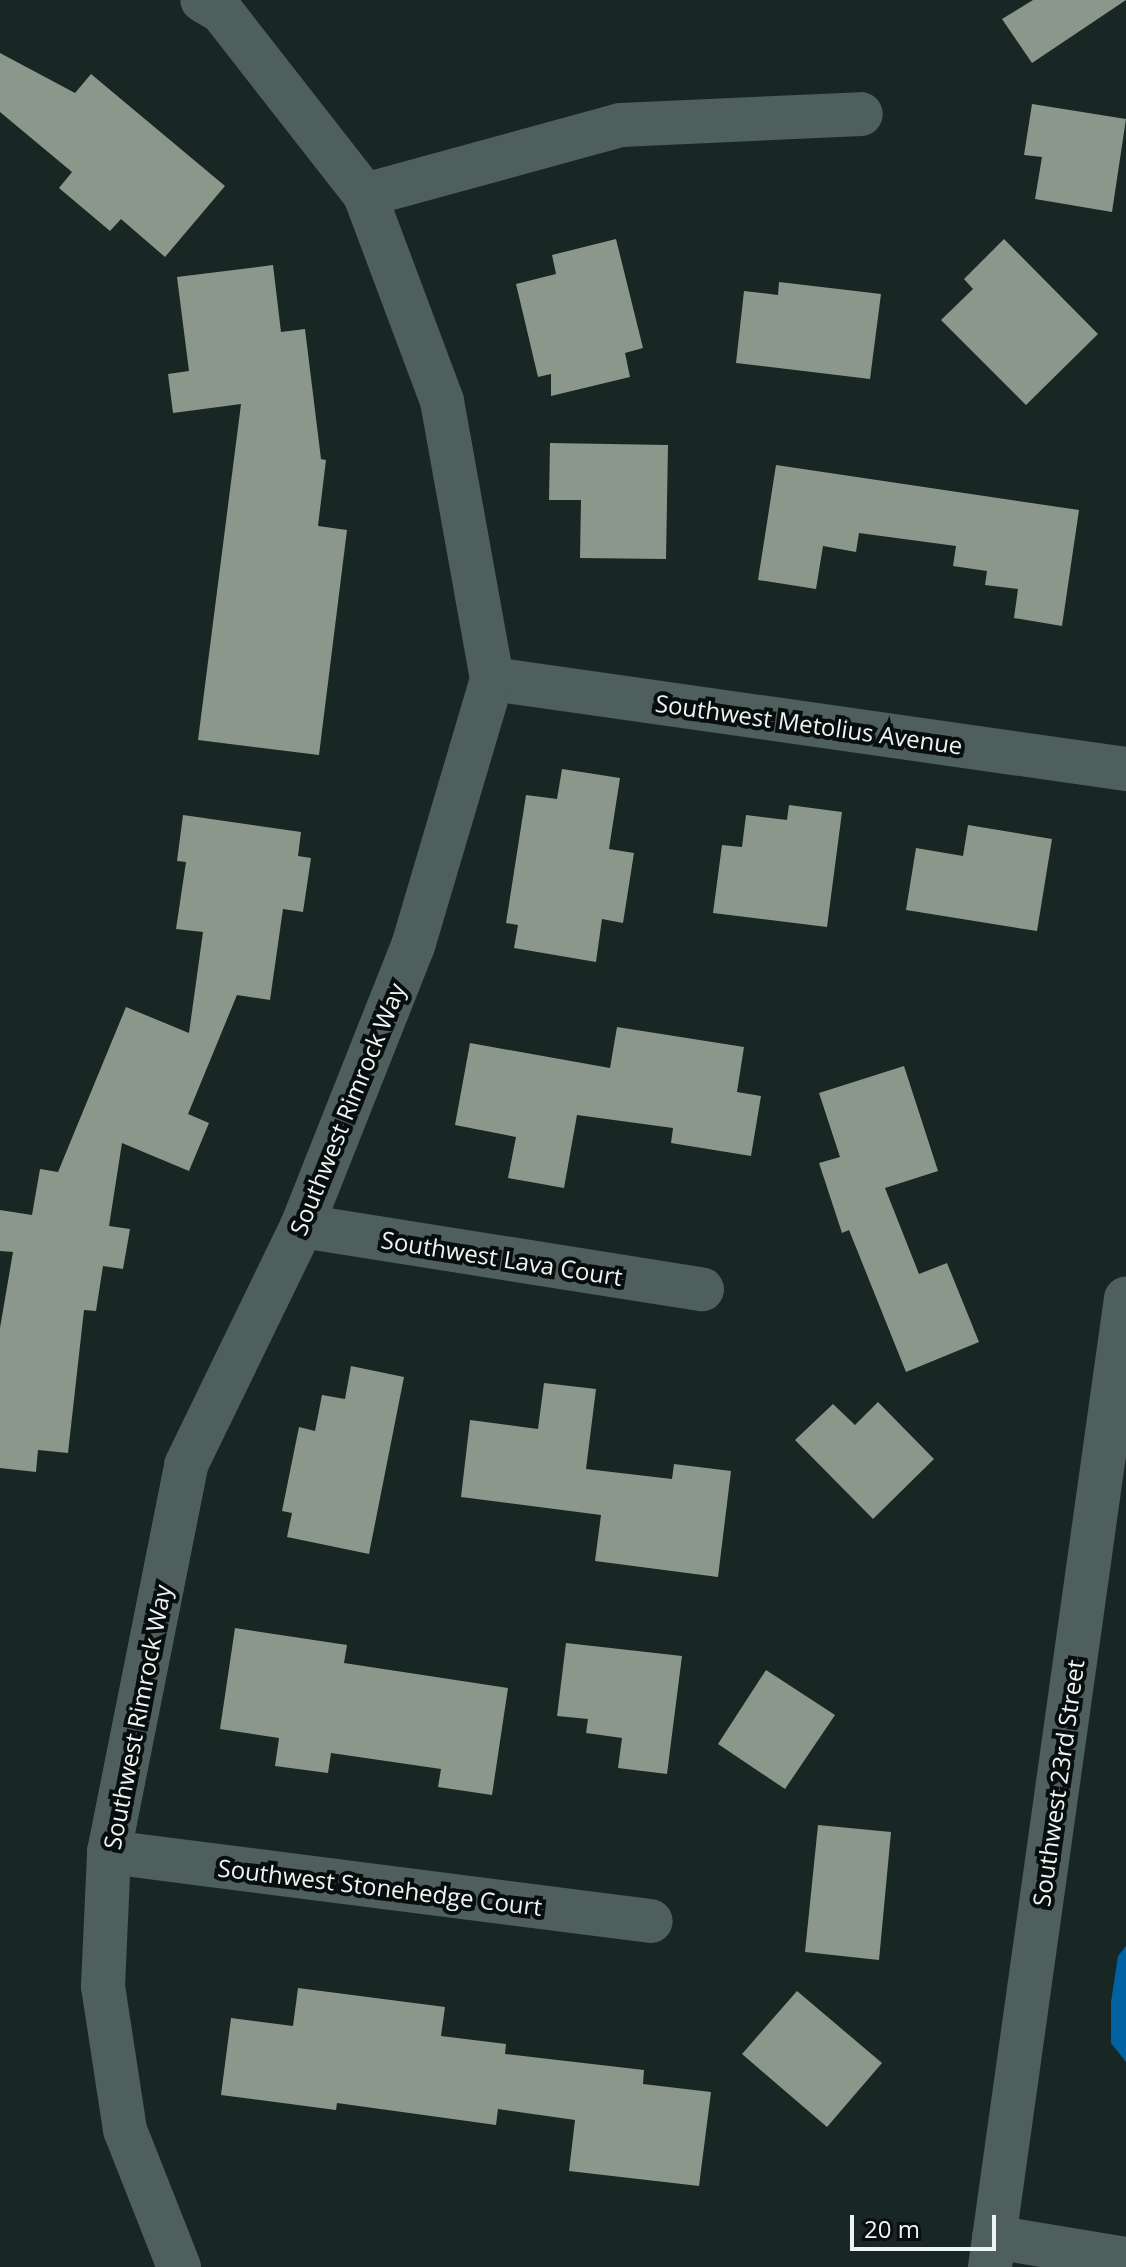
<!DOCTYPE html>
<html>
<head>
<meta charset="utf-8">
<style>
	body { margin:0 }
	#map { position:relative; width:1126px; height:2267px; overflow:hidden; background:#182724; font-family:"Open Sans",sans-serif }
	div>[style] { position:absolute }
	.water>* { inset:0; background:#0162a3 }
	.building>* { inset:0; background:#8b978b }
	.minor>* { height:44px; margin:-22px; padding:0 22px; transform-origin:22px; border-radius:22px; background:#4f5f5c }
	span { translate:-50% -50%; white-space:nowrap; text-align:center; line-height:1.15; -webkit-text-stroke:8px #080e0d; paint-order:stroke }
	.street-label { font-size:24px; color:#ecf5f3 }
	.scale { position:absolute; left:850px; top:2215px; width:146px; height:36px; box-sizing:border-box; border:4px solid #ecf5f3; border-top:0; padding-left:10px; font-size:24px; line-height:28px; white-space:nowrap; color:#ecf5f3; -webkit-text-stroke:6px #080e0d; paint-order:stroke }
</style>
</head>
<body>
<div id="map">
	<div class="water">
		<div style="clip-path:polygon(1126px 1946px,1126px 2062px,1111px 2043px,1111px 2002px,1118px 1956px)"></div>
	</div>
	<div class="building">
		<div style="clip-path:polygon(1033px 0,1126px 0,1032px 63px,1002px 19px)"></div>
		<div style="clip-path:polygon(0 53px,75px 93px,91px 74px,225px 186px,165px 257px,121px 219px,110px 231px,59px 188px,72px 172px,0 112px)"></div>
		<div style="clip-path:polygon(1032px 104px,1126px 119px,1112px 212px,1035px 199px,1042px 157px,1024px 155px)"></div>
		<div style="clip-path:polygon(616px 239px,643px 348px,625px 353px,630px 377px,551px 396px,551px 374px,538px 377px,516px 284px,556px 274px,552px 255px)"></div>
		<div style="clip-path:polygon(1004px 239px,1098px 334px,1026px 405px,941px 320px,973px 289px,964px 279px)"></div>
		<div style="clip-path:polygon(273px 265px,281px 332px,305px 329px,321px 459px,326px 460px,318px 526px,347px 530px,319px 755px,198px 740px,241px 404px,173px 413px,168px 374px,189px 371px,177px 277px)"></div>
		<div style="clip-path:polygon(779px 282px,881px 294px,870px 379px,736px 363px,744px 291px,778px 295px)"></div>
		<div style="clip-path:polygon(550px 443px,668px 445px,666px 559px,580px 558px,581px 500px,549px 500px)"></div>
		<div style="clip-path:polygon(776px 465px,1079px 510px,1062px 626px,1014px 618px,1018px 589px,985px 585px,987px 571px,953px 566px,956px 546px,859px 533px,856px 552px,823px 546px,816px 589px,758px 580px)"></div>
		<div style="clip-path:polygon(562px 769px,620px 778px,609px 849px,634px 853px,623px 923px,602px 919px,596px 962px,514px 948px,518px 925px,506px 923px,526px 795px,557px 799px)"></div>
		<div style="clip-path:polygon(789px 805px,842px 812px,827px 927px,713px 913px,722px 845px,742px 847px,746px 815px,787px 820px)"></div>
		<div style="clip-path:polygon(183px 815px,301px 832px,298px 856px,311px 858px,303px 912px,283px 909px,270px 1000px,237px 995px,188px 1114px,209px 1123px,189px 1171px,122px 1143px,109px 1226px,130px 1229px,123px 1269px,103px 1266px,96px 1311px,84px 1310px,68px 1453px,38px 1450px,36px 1472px,0 1468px,0 1328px,13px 1252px,0 1251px,0 1210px,32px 1215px,40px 1169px,58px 1172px,126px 1007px,189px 1033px,203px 932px,176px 929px,186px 862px,177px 861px)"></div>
		<div style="clip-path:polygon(968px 825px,1052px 839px,1037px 931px,906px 910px,916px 848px,963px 856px)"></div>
		<div style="clip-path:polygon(617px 1027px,744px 1047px,737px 1092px,761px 1096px,751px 1156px,671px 1143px,673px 1128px,577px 1115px,564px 1188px,508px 1178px,516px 1137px,455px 1125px,470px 1043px,610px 1068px)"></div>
		<div style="clip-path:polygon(904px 1066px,938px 1171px,885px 1188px,919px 1274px,947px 1263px,979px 1342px,906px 1372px,849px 1230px,842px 1233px,819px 1163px,840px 1157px,819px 1093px)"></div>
		<div style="clip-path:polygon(351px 1366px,404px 1377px,369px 1554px,287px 1537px,292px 1513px,282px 1511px,299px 1427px,315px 1431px,322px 1395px,345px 1399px)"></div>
		<div style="clip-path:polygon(544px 1383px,596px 1389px,586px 1469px,672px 1479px,674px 1464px,731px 1471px,718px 1577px,595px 1561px,601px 1515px,461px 1497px,470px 1420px,538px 1429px)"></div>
		<div style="clip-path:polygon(878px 1402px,934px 1459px,873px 1519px,795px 1440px,833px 1404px,855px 1425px)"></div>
		<div style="clip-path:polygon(235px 1628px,347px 1645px,344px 1663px,508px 1688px,492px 1795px,438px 1787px,441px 1769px,331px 1753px,328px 1773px,275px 1766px,279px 1738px,220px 1729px)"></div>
		<div style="clip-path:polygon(566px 1643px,682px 1656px,667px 1774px,618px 1768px,622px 1738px,586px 1733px,588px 1719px,557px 1716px)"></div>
		<div style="clip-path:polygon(766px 1670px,835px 1715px,785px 1789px,718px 1744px)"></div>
		<div style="clip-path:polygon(818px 1825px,891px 1832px,879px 1960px,805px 1952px)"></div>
		<div style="clip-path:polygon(298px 1988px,445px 2007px,441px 2036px,506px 2044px,505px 2054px,644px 2070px,643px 2084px,711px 2092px,699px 2186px,569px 2171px,575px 2120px,498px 2109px,496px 2125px,337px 2103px,336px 2110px,221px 2095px,231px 2018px,293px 2026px)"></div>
		<div style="clip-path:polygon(797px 1991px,882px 2063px,827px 2127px,742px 2054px)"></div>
	</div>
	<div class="minor">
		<div style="left:365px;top:195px;width:265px;rotate:-15.3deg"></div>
		<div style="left:621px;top:125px;width:240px;rotate:-2.6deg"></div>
		<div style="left:492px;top:679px;width:640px;rotate:8.08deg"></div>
		<div style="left:302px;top:1226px;width:405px;rotate:9deg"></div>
		<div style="left:109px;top:1852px;width:546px;rotate:7.26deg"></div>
		<div style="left:994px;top:2237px;width:134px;rotate:9.5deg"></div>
		<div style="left:179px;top:2267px;width:147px;rotate:-111.5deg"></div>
		<div style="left:125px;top:2130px;width:146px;rotate:-98.7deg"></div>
		<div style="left:103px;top:1986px;width:134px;rotate:-87.4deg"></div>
		<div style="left:109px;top:1852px;width:395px;rotate:-78.7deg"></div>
		<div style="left:186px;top:1465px;width:266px;rotate:-64.1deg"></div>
		<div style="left:302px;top:1226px;width:301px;rotate:-68.4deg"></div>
		<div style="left:413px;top:946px;width:278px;rotate:-73.5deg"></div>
		<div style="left:492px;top:679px;width:282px;rotate:-100.2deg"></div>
		<div style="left:442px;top:401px;width:220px;rotate:-110.5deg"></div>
		<div style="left:365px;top:195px;width:232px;rotate:-128deg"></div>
		<div style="left:222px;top:12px;width:23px;rotate:-149deg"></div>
		<div style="left:990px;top:2267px;width:978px;rotate:-82.01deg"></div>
	</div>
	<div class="street-label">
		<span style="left:809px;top:724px;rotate:8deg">Southwest Metolius Avenue</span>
		<span style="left:347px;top:1109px;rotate:-68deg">Southwest Rimrock Way</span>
		<span style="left:502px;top:1258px;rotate:9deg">Southwest Lava Court</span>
		<span style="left:137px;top:1717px;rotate:-79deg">Southwest Rimrock Way</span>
		<span style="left:1058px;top:1783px;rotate:-82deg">Southwest 23rd Street</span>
		<span style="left:380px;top:1887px;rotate:7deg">Southwest Stonehedge Court</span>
	</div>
	<div class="scale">20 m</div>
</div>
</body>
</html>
